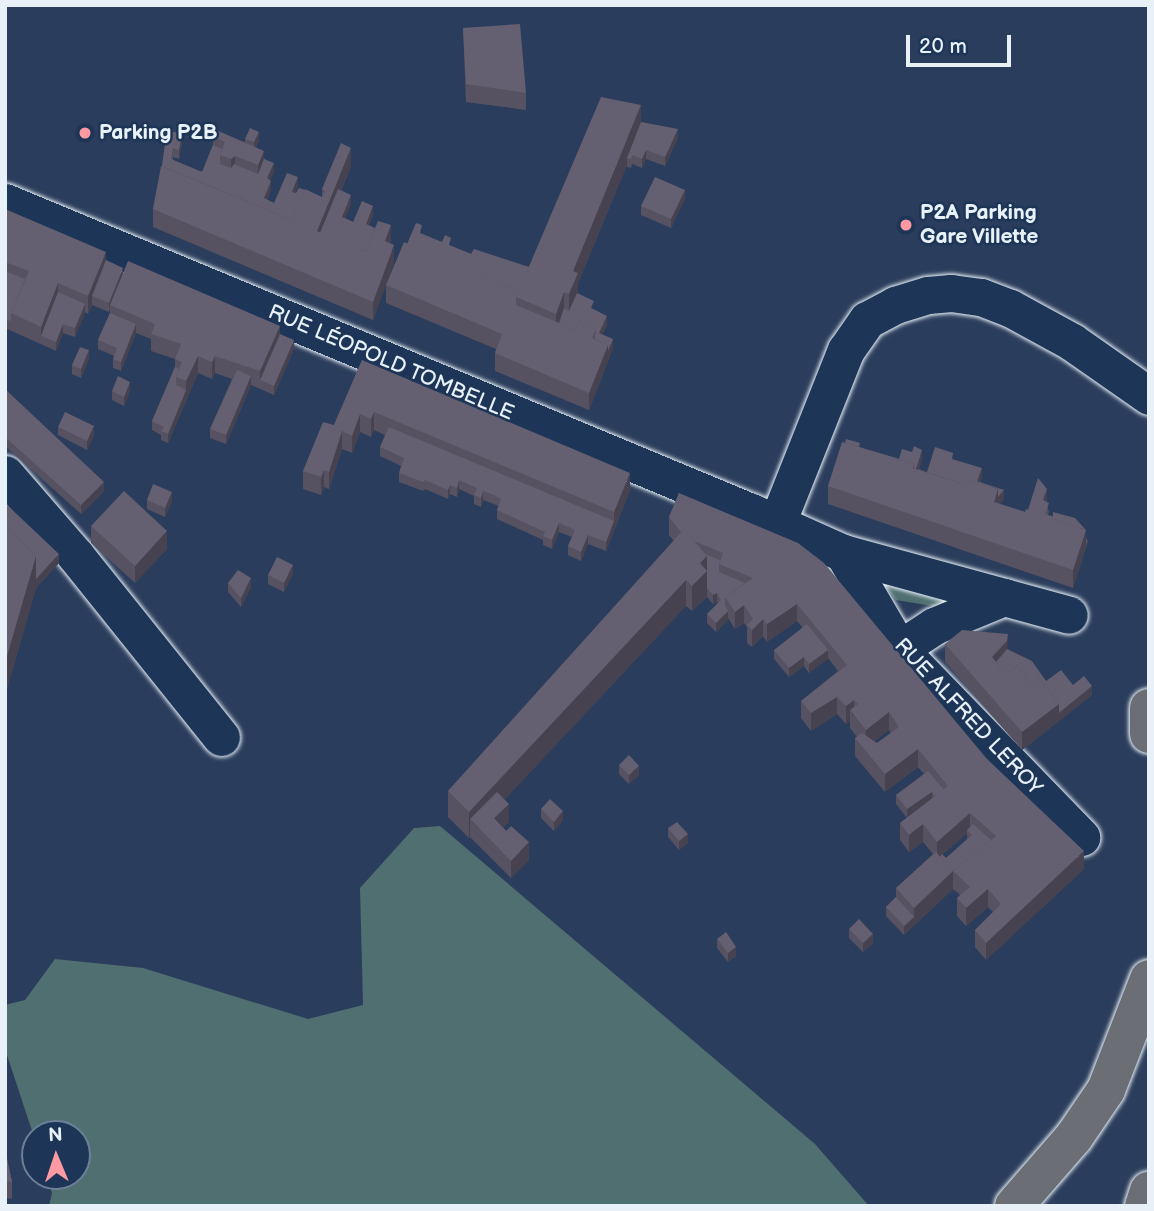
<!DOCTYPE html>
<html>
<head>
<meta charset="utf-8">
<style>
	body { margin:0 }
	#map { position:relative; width:1154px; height:1211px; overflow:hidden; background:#2b3d5c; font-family:"Balsamiq Sans",sans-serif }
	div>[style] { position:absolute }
	.green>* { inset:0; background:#4f6f70 }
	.roads { filter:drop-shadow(0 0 2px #e8f1f8) drop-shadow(0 0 2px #e8f1f8) }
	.minor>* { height:37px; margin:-18.5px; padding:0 18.5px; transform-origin:18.5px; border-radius:18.5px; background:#1d3557 }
	.highway>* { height:38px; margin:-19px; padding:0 19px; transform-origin:19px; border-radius:19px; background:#6b6f75 }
	.wall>* { inset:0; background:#565261 }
	.shaded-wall>* { inset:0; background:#46424f }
	.building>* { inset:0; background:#645f71 }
	.dots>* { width:19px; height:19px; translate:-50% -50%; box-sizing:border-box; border:4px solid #1d3557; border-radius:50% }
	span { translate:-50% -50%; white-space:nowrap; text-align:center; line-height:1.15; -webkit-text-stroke:5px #1d3557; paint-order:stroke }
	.poi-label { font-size:21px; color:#e8f1f8; font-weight:700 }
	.left { translate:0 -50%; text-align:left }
	.street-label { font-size:21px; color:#e8f1f8 }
	.frame { position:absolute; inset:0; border:7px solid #e8f1f8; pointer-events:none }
	.north { position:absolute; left:21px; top:1120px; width:70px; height:70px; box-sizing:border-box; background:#1d3557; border:2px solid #6e8097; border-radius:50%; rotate:358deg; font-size:19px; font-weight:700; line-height:28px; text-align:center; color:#e8f1f8 }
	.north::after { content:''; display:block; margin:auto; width:24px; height:32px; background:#ff9aa2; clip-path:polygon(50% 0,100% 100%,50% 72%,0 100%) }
	.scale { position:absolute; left:906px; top:35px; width:105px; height:32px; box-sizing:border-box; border:4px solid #e8f1f8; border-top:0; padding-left:9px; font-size:21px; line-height:24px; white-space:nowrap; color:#e8f1f8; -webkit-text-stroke:5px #1d3557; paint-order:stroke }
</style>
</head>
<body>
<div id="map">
	<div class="green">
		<div style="clip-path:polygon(877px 576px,953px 595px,951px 609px,896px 600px)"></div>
		<div style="clip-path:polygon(440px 826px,815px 1144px,869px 1206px,49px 1206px,52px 1193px,47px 1176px,77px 1176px,77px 1134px,35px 1134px,35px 1140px,5px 1049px,5px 1005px,25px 1000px,55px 959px,143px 968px,308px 1019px,363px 1005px,360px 888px,414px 828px)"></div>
	</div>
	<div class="roads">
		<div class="minor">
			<div style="left:5px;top:202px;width:808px;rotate:22.57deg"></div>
			<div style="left:751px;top:512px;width:101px;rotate:24deg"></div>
			<div style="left:843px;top:553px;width:234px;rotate:15.3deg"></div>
			<div style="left:5px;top:474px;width:108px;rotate:49.1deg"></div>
			<div style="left:76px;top:556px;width:232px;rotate:51.3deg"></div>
			<div style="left:777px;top:523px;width:186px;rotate:-68.3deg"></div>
			<div style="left:846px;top:350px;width:37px;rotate:-55deg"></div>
			<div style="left:867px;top:320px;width:32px;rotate:-28deg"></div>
			<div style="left:895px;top:305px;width:34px;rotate:-17deg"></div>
			<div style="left:928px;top:295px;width:23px;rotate:-5deg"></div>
			<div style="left:951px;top:293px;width:30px;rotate:8deg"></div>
			<div style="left:981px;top:297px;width:31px;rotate:21deg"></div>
			<div style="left:1010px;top:308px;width:71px;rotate:28.7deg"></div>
			<div style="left:1072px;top:342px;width:94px;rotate:35deg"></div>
			<div style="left:843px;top:553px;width:111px;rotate:59.7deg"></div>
			<div style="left:899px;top:649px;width:262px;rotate:45.9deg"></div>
			<div style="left:899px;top:649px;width:42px;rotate:-33.3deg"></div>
			<div style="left:934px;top:626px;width:76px;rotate:-22.5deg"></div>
		</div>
		<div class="highway">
			<div style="left:1149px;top:708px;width:26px;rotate:90deg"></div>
			<div style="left:1014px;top:1206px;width:91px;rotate:-49deg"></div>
			<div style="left:1074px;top:1137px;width:57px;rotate:-55.8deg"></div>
			<div style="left:1106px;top:1090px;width:119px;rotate:-68.8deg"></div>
			<div style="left:1144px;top:1206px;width:16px;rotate:-72deg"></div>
		</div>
	</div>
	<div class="wall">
		<div style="clip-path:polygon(463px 28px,526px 93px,526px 110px,466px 102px)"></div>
		<div style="clip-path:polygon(641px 122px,678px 138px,665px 166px,646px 159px,642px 168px,632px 164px,631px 168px,627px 167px,627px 165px,578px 283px,578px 294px,607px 325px,602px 335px,613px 348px,589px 410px,495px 371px,495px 353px,496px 349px,386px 303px,386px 285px,407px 244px,422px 234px,471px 254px,529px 267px)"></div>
		<div style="clip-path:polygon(167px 130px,182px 143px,179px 159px,173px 157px,173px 160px,202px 172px,213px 145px,213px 136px,245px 142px,245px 139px,259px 141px,256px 147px,274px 172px,270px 180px,271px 190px,267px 200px,274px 203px,298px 186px,295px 193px,322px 197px,322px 189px,351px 166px,341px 191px,351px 204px,345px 218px,353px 222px,373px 215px,369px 225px,391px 244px,394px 263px,373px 320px,153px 227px,153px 209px,162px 166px)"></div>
		<div style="clip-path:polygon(685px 199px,671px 228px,641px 215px,641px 206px)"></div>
		<div style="clip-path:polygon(5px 209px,106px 260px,123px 274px,280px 334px,294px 349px,274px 395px,251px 385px,226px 444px,210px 438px,210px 429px,232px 379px,215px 373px,212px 379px,198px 373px,168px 443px,161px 440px,161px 435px,152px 430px,152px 421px,175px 367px,175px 359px,151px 351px,151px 339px,136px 333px,121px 371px,113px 368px,113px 359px,114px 356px,98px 349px,98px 340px,110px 313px,110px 309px,109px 312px,92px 305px,88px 314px,85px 312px,75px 337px,63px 333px,56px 351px,5px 328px)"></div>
		<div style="clip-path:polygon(89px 359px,81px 378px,72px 374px,72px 365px)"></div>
		<div style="clip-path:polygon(362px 360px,630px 490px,606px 551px,588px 544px,581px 561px,568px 555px,568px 546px,572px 537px,559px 532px,552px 549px,543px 545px,543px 540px,497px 519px,497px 510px,498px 506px,494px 504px,483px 500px,481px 507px,474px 504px,474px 496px,459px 489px,457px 497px,450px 494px,448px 499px,425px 489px,423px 491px,399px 482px,399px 473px,401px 466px,380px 456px,380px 447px,385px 435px,374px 430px,371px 437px,360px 432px,352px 453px,342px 449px,329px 489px,324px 487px,321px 495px,303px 489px,303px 471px,334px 425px)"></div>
		<div style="clip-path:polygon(5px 389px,104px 491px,81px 514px,5px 446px)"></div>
		<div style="clip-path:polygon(112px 391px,130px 391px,124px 406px,112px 400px)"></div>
		<div style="clip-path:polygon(58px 427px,94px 435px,87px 450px,58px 435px)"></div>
		<div style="clip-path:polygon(845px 443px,899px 459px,922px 459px,919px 469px,927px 472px,953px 460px,982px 477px,980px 482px,1004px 499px,1000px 504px,1025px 512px,1047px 498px,1046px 502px,1049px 512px,1048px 515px,1053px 516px,1075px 518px,1088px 541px,1073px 588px,828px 504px,828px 486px)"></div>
		<div style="clip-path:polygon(evenodd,679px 493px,987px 759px,1084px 869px,986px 960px,975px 947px,975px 930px,993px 912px,988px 907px,966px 926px,957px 916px,957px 898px,960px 895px,953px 889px,904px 935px,886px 916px,886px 907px,896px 897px,896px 888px,933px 854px,923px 842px,909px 852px,900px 840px,900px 823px,907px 818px,896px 804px,896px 795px,924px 774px,918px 767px,885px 792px,855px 756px,855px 738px,857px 737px,850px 728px,850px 721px,846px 724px,837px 714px,811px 731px,801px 718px,801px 701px,838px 671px,828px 658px,809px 673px,804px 666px,789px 677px,774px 659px,774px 650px,803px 628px,797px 621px,767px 642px,763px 636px,752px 647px,747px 643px,747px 627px,744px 623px,735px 629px,728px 618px,728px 620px,716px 632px,707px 623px,707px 614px,718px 603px,717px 602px,713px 604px,707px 597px,692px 611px,686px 606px,504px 800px,509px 822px,503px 827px,529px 860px,511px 878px,470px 837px,469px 838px,448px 817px,448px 791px,674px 541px,669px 535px,669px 517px,679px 493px,889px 730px,891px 733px,877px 743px,874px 741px,889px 730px,679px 493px,967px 833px,967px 839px,946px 858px,942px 855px,967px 833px)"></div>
		<div style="clip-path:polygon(147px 500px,172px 501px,165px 517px,147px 509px)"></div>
		<div style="clip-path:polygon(5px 503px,59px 563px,36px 588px,7px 689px,5px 688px)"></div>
		<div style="clip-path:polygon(91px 526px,167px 549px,135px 583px,91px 543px)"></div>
		<div style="clip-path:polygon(293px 574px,284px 592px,268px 584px,268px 575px)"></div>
		<div style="clip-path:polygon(228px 583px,251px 587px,241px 607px,228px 592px)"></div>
		<div style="clip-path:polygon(945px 644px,1008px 650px,1046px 681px,1073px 685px,1092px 695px,1022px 750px,945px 662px)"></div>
		<div style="clip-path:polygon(619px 765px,639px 775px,629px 784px,619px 774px)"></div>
		<div style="clip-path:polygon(541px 809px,563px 820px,554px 831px,541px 818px)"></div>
		<div style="clip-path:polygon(668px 828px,688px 843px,679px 850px,668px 837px)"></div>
		<div style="clip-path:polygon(849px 929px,873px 943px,863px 952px,849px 938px)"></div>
		<div style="clip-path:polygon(717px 939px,736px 956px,728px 962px,717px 948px)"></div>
		<div style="clip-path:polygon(5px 1149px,12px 1182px,12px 1199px,5px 1198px)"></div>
	</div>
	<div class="shaded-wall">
		<div style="clip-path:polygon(641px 105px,641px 131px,627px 158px,627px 165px,578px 283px,578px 298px,569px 320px,569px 294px,573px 271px)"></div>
		<div style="clip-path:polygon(678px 129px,678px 138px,665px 166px,665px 157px)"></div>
		<div style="clip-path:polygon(259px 132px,259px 141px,254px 151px,254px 142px)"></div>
		<div style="clip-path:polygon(182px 134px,182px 143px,179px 159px,179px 150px)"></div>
		<div style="clip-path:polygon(351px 148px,351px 166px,320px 241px,317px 231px)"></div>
		<div style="clip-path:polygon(646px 150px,646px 159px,642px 168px,642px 159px)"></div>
		<div style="clip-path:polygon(264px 151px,264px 168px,258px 183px,258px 165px)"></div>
		<div style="clip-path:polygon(235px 156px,235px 173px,231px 177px,231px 159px)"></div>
		<div style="clip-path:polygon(274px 163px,274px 172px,267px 187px,267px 178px)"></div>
		<div style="clip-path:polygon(298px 177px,298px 186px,292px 201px,292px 192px)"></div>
		<div style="clip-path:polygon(271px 181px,271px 190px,264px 207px,264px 198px)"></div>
		<div style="clip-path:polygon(685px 190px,685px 199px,671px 228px,671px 219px)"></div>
		<div style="clip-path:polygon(351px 195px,351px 204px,342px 226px,342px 217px)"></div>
		<div style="clip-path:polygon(373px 206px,373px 215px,366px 233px,366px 224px)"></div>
		<div style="clip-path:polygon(391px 225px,391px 243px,385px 259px,385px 241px)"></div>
		<div style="clip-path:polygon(394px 245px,394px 263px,373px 320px,373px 302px)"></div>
		<div style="clip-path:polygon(106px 252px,106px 269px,92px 296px,92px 305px,88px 314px,88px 296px)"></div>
		<div style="clip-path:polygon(123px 268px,123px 277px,110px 305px,109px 312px,109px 303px)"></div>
		<div style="clip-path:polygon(58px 283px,58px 301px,41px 336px,41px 327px)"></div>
		<div style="clip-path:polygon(564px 292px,564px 317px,556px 331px,556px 314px)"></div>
		<div style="clip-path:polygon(85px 304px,85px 313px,75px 337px,75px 328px)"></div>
		<div style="clip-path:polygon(607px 316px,607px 325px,599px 342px,599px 333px)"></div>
		<div style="clip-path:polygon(63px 324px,63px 333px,56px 351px,56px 342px)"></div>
		<div style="clip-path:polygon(136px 324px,136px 333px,121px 371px,121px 362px)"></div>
		<div style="clip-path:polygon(280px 326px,280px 343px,260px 380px,260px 371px)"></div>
		<div style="clip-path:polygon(613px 339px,613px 348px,608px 362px,589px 410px,589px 393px,608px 345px)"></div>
		<div style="clip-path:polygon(294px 340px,294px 349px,274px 395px,274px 386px)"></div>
		<div style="clip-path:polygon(89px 350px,89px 359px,81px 378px,81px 369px)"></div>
		<div style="clip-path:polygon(198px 356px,198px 373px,168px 443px,168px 434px,186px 390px,186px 381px)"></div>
		<div style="clip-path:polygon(215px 356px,215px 373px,212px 379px,212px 362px)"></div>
		<div style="clip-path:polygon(251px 376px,251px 385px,226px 444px,226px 435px)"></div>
		<div style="clip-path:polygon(130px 382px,130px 391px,124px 406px,124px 397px)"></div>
		<div style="clip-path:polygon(374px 412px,374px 430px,371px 437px,371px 419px)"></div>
		<div style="clip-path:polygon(360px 414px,360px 432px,352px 453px,352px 436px)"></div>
		<div style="clip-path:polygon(94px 426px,94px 435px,87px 450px,87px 441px)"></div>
		<div style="clip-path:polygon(342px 431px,342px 449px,329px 489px,329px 472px)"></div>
		<div style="clip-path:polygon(922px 450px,922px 459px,913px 485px,913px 468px)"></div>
		<div style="clip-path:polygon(982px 468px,982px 477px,977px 490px,977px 481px)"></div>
		<div style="clip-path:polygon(324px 470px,324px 487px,321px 495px,321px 477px)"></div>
		<div style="clip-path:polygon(630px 473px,630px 490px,606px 551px,606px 542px,614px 521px,614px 512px)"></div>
		<div style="clip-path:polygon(459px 480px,459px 489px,457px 497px,457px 488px)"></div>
		<div style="clip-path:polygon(104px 482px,104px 491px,81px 514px,81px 505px)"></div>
		<div style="clip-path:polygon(450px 485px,450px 494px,448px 499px,448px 490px)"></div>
		<div style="clip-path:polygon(998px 489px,1004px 490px,1004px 499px,998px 506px,994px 502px)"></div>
		<div style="clip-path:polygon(1047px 489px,1047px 498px,1043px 509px,1043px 500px)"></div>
		<div style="clip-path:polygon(483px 491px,483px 500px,481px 507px,481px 498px)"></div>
		<div style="clip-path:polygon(172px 492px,172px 501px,165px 517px,165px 508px)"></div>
		<div style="clip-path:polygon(559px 523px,559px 532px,552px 549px,552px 540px)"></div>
		<div style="clip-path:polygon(1086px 530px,1086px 547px,1073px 588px,1073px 570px)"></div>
		<div style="clip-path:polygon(167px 531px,167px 549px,135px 583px,135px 566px)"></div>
		<div style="clip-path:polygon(588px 535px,588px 544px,581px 561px,581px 552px)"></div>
		<div style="clip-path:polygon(59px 554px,59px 563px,36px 588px,7px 689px,7px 656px,36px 556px)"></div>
		<div style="clip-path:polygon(707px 556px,707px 597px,692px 611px,692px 586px,700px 563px)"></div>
		<div style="clip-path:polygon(293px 565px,293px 574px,284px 592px,284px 583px)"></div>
		<div style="clip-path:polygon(251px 578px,251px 587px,241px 607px,241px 598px)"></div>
		<div style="clip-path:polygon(686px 580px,686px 606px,478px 828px,470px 819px,470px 836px,469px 838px,469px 812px)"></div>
		<div style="clip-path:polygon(717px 593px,717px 602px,713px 604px,713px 595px)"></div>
		<div style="clip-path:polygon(797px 604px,797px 621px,767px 642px,767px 624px)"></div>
		<div style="clip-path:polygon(744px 605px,744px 623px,735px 629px,735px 612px)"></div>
		<div style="clip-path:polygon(728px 611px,728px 620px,716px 632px,716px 623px)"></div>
		<div style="clip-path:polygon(763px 619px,763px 636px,752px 647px,752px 630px)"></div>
		<div style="clip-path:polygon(1008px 634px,1007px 658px,996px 671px,992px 657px)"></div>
		<div style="clip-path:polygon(828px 650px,828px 659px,809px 673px,809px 664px)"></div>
		<div style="clip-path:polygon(804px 657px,804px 666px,789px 677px,789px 668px)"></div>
		<div style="clip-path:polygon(1092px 686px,1092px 695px,1022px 750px,1022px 732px,1059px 704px)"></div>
		<div style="clip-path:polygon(837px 697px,837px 714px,811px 731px,811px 713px)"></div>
		<div style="clip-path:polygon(854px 700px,854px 716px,850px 710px,850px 721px,846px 724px,846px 706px)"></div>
		<div style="clip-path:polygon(889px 712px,889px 730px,866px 748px,866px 730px)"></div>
		<div style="clip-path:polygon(918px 749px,918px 767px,885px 792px,885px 774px)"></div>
		<div style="clip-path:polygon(639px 766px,639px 775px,629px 784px,629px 775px)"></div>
		<div style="clip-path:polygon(932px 792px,932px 801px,907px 818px,907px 809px)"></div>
		<div style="clip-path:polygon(509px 804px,509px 822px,494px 836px,494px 818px)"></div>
		<div style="clip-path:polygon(563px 811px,563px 820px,554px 831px,554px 822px)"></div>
		<div style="clip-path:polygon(970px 813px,970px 830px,967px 830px,967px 833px,937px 860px,937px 842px)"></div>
		<div style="clip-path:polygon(7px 816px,7px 833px,5px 839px,5px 822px)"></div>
		<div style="clip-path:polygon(923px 824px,923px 842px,909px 852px,909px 835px)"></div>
		<div style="clip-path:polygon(688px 834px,688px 843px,679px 850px,679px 841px)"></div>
		<div style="clip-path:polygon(529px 842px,529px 860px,511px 878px,511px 861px)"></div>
		<div style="clip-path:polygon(1084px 851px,1084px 869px,986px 960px,986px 943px)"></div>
		<div style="clip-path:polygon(953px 871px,953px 889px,904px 935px,904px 926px,914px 917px,914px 908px)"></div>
		<div style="clip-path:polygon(988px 889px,988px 907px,966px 926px,966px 908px)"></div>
		<div style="clip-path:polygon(873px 934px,873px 943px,863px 952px,863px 943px)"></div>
		<div style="clip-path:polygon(736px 947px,736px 956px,728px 962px,728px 953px)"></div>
	</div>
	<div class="building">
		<div style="clip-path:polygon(520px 24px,526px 93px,466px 84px,463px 28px)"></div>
		<div style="clip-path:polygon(601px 97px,641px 105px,573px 271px,578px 273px,569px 294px,564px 292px,556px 314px,516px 297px)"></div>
		<div style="clip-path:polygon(641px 122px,678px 129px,665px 157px,646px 150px,642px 159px,632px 155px,631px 159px,627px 158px)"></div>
		<div style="clip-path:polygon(250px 128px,259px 132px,254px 142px,245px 139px)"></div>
		<div style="clip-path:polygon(214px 129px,264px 151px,258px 165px,235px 156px,231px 159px,220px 155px,225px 142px,213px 136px)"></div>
		<div style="clip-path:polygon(167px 130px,182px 134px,179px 150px,173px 148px,171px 159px,202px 172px,213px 145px,222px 149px,220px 155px,220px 164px,231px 168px,234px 164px,258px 174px,264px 159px,274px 163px,267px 178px,271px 181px,264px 198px,274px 203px,287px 173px,298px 177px,292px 192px,296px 193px,299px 188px,305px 190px,292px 220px,162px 166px)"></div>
		<div style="clip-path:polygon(341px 143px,351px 148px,317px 231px,365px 252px,378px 221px,391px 225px,385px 241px,394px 245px,373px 302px,153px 209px,161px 166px,292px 220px,305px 189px,322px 197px,325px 191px,322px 189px)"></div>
		<div style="clip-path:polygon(655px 177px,685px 190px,671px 219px,641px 206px)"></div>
		<div style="clip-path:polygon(338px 189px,351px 195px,342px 217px,353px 222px,362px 201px,373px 206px,366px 224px,375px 228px,365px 252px,320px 233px)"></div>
		<div style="clip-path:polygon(5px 209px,106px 252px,88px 296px,58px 283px,41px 327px,11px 313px,29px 271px,5px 262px)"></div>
		<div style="clip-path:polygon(416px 223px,422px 225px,420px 233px,442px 242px,445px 235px,451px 238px,449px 245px,471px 254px,474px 249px,529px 267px,519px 291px,407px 244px)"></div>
		<div style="clip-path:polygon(404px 242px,519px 291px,516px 297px,516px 305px,576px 330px,579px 321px,596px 329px,592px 338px,608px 345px,589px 393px,495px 353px,502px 334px,386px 285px)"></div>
		<div style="clip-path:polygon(106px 260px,123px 268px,109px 303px,92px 296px)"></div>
		<div style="clip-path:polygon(128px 261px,280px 326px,260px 371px,215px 356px,212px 362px,198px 356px,186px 381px,176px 377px,182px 362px,175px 359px,181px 344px,151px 334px,155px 324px,110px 305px)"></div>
		<div style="clip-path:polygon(5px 271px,25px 279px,11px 313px,11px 321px,5px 319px)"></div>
		<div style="clip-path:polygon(58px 292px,85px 304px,75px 328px,63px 324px,56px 342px,41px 336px)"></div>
		<div style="clip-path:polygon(577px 293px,594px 301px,591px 308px,607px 316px,599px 333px,613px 339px,608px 351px,608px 345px,595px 339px,596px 329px,579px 321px,576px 330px,559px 323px,564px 308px,569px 311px)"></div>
		<div style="clip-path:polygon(110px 313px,136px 324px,121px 362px,113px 359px,117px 348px,98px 340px)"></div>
		<div style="clip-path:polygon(280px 334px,294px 340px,274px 386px,260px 380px)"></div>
		<div style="clip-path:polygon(80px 347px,89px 350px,81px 369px,72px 365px)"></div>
		<div style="clip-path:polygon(362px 360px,630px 473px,614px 512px,374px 412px,371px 419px,360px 414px,352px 436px,342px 431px,329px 472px,324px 470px,321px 477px,303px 471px,323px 422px,334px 425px)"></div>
		<div style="clip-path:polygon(175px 367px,179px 369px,176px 377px,176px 385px,186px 390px,168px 434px,161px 431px,164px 427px,152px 421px)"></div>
		<div style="clip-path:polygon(237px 370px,251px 376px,226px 435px,210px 429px)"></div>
		<div style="clip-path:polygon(118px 376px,130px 382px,124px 397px,112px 391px)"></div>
		<div style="clip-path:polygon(5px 389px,104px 482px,81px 505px,5px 437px)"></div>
		<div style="clip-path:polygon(65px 412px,94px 426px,87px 441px,58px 427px)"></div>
		<div style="clip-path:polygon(389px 427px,614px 521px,606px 542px,588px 535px,581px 552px,568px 546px,575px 530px,559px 523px,552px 540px,543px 536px,545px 532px,497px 510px,501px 499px,494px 495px,483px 491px,481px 498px,474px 495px,477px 488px,459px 480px,457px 488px,450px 485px,448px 490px,425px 480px,423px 482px,399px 473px,404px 458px,380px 447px)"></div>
		<div style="clip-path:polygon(846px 439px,860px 443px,859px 447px,845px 443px)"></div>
		<div style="clip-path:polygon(842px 442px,896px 458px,914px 464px,913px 468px,963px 484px,965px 478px,998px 489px,994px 502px,1025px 512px,1026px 509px,1086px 530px,1073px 570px,828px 486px)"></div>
		<div style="clip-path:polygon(914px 446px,922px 450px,916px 469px,914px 468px,914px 464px,899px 459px,902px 449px,912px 452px)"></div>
		<div style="clip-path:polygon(935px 447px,953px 453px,952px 459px,982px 468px,977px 481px,1004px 490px,998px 497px,998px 489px,965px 478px,963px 484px,927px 472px)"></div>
		<div style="clip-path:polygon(1038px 478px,1047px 489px,1043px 500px,1049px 503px,1045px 514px,1053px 517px,1053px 512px,1075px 518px,1086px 530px,1028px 510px)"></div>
		<div style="clip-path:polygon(153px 484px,172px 492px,165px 508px,147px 500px)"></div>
		<div style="clip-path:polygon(124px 491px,167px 531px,135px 566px,91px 526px)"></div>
		<div style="clip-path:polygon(679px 493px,798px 543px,824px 563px,987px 759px,1084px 851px,986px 943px,975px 930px,1001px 904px,988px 889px,966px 908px,957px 898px,970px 887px,953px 871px,914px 908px,896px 888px,936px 852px,953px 871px,996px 836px,970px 813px,937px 842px,923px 824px,909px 835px,900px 823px,948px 786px,918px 749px,885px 774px,855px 738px,862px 733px,877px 743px,899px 727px,889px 712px,866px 730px,850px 710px,858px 704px,854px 700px,846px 706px,837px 697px,811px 713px,801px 701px,847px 665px,797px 604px,767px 624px,763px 619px,752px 630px,747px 625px,753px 619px,744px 605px,735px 612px,725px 597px,753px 578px,719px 564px,723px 553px,694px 541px,684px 529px,681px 532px,669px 517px)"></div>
		<div style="clip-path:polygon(5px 503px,59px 554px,36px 579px,36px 556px,5px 526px)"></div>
		<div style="clip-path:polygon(5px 526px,36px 556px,7px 656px,5px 656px)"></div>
		<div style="clip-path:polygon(684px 529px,707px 556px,700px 563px,707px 571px,692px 586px,686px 580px,469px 812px,448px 791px)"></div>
		<div style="clip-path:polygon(705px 554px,720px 560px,719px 564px,719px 572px,745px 583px,725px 597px,725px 605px,728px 611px,716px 623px,707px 614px,721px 600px,717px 593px,713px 595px,707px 588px,707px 556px)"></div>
		<div style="clip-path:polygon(277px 557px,293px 565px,284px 583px,268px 575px)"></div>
		<div style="clip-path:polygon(238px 570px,251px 578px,241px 598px,228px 583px)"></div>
		<div style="clip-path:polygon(807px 624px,828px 650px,809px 664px,804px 657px,789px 668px,774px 650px)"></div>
		<div style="clip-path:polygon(962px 630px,1008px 634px,1007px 641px,992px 657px,1006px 674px,1017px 665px,1031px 684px,1039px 678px,1059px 704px,1022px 732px,945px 644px)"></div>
		<div style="clip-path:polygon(1007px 649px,1032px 661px,1046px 681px,1061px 670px,1073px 685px,1084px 676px,1092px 686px,1059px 713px,1059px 704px,1039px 678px,1031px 684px,1017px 665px,1006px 674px,996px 662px)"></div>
		<div style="clip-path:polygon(629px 755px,639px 766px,629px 775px,619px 765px)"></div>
		<div style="clip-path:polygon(928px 771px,944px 790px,935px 796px,932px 792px,907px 809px,896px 795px)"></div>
		<div style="clip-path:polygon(497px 792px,509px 804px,494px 818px,506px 831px,511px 826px,529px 842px,511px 861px,470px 819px)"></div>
		<div style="clip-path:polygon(550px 799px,563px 811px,554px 822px,541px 809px)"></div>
		<div style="clip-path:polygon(677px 822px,688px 834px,679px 841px,668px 828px)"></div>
		<div style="clip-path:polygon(973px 824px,991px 840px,953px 871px,940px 857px,942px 854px,946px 858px,972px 835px,967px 830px)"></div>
		<div style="clip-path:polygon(896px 897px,914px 917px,904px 926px,886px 907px)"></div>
		<div style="clip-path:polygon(859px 919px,873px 934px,863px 943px,849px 929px)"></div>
		<div style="clip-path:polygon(726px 932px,736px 947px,728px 953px,717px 939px)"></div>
		<div style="clip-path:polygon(5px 1149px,12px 1182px,5px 1181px)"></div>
	</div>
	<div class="dots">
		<div style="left:85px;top:133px;background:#ff9aa2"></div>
		<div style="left:906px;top:225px;background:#ff9aa2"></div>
	</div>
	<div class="poi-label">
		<span class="left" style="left:99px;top:133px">Parking P2B</span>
		<span class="left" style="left:920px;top:225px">P2A Parking<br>Gare Villette</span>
	</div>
	<div class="street-label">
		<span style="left:391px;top:363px;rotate:23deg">RUE LÉOPOLD TOMBELLE</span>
		<span style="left:968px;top:717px;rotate:47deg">RUE ALFRED LEROY</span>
	</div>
	<div class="frame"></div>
	<div class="north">N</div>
	<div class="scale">20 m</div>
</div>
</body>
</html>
